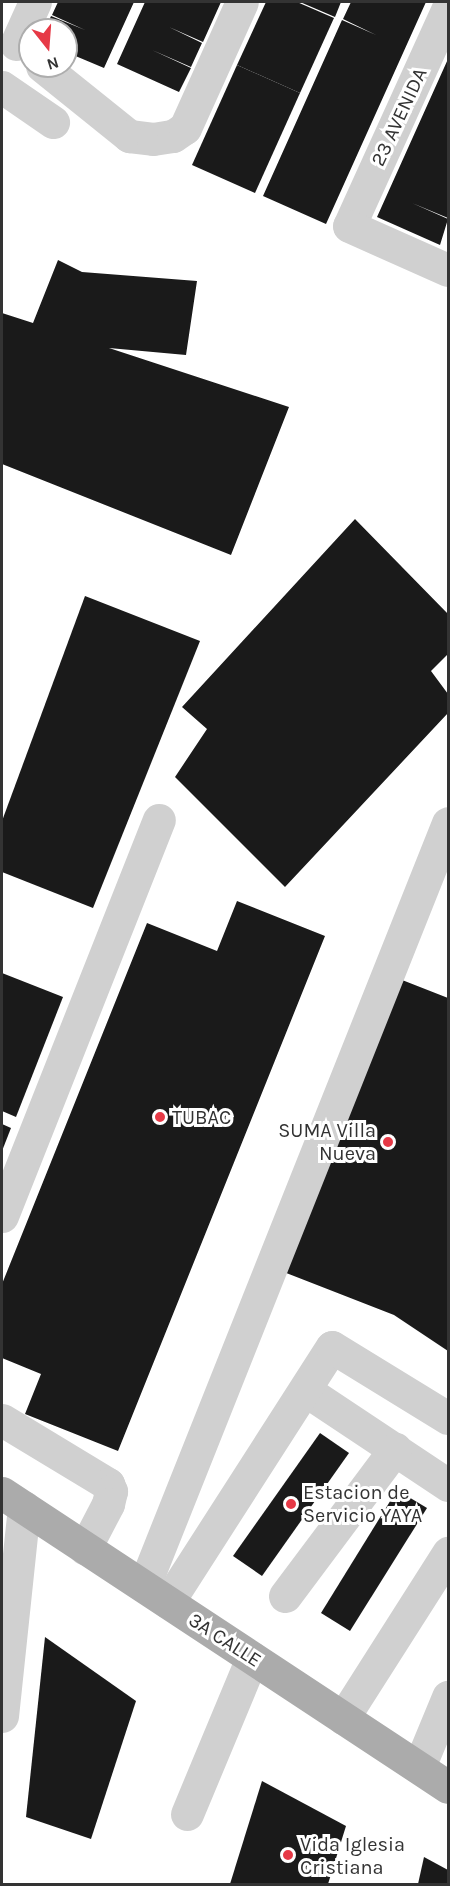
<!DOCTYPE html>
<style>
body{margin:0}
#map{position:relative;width:450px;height:1886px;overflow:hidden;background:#fff;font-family:Karla,sans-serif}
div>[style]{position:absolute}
.building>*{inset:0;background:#1a1a1a}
.minor>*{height:33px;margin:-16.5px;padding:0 16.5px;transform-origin:16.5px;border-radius:16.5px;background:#d0d0d0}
.major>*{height:33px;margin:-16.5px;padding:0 16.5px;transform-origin:16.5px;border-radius:16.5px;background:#ababab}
.dots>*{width:16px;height:16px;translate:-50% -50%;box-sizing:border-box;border:3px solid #fff;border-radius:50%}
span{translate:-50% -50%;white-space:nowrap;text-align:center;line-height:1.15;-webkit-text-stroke:6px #fff;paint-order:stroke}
.street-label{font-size:20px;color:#333}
.poi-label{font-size:20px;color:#333}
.left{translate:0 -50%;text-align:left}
.right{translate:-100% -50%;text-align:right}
.frame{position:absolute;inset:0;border:3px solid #333;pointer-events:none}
.north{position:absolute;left:18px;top:18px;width:60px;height:60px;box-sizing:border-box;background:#fff;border:2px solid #adadad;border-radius:50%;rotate:163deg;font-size:16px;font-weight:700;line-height:24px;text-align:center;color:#333}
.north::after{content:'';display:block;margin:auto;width:21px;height:27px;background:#e63946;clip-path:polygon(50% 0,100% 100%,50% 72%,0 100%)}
</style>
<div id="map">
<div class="building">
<div style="clip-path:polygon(58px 2px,134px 2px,104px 68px,66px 52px,66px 30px,45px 30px,51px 16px,85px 30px,52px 15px)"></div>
<div style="clip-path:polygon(145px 2px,221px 2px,203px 42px,169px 27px,202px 43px,191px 67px,152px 50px,191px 68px,179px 92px,117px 64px)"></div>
<div style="clip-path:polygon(266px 2px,297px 2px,334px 18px,300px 93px,237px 65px)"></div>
<div style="clip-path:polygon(300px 2px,341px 2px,335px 17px)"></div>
<div style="clip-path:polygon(351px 2px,426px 2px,326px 224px,263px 196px,342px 20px,376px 35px,343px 19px)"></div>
<div style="clip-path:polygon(448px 59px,448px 218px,412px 203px,448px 219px,440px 245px,377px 217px)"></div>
<div style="clip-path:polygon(237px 65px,300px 93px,255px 193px,192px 165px)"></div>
<div style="clip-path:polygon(58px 260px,82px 272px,197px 281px,186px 355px,109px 348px,289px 407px,231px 555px,2px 464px,2px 313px,33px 323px)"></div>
<div style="clip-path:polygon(355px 519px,448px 614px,448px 654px,431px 671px,448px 694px,448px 713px,285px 887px,175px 777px,207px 729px,182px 707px)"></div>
<div style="clip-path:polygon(85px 596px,200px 641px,93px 908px,2px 872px,2px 821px)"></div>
<div style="clip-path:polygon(237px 901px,325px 936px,118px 1451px,25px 1414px,41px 1374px,2px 1358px,2px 1284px,147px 923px,217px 951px)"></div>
<div style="clip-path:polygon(2px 973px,63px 997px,16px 1117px,2px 1111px)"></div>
<div style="clip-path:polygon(397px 978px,448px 998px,448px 1351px,394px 1315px,276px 1269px)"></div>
<div style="clip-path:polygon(2px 1124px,11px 1128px,2px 1151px)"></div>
<div style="clip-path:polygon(320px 1433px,349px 1453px,262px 1576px,233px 1556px)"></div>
<div style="clip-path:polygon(397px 1490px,427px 1508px,350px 1631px,321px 1613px)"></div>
<div style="clip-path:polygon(45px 1637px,136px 1701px,91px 1839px,26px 1817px)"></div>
<div style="clip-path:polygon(262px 1781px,346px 1826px,328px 1884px,230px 1884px)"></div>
<div style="clip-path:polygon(424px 1857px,448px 1870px,448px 1884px,418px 1884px)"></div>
</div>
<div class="minor">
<div style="left:448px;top:8px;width:239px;rotate:114.4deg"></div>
<div style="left:349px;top:226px;width:108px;rotate:24deg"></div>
<div style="left:16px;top:44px;width:46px;rotate:-65.7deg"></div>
<div style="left:42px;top:66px;width:112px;rotate:38.8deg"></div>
<div style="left:129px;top:136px;width:24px;rotate:7deg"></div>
<div style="left:153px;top:139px;width:20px;rotate:-9deg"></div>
<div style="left:173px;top:136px;width:14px;rotate:-34deg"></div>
<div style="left:185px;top:128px;width:138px;rotate:-65.7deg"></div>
<div style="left:2px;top:87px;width:62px;rotate:34.5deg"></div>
<div style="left:2px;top:1216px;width:426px;rotate:-68.4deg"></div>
<div style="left:305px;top:1390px;width:172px;rotate:33.6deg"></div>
<div style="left:2px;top:1420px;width:124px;rotate:31.1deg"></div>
<div style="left:108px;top:1484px;width:8px;rotate:67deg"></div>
<div style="left:111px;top:1491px;width:13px;rotate:103deg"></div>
<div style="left:108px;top:1504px;width:50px;rotate:117.6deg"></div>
<div style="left:144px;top:1586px;width:821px;rotate:-68.28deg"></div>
<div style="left:285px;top:1596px;width:184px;rotate:-53.2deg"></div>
<div style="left:168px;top:1602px;width:303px;rotate:-57.3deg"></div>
<div style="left:332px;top:1347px;width:136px;rotate:31.5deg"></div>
<div style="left:2px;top:1716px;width:210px;rotate:-84deg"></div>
<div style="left:343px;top:1718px;width:196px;rotate:-57.5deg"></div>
<div style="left:419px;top:1767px;width:76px;rotate:-67.5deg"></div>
<div style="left:187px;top:1814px;width:169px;rotate:-67.4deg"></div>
</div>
<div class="major">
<div style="left:2px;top:1493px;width:534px;rotate:33.39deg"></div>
</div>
<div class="dots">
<div style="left:160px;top:1117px;background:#e63946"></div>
<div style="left:388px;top:1142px;background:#e63946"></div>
<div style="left:291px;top:1504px;background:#e63946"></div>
<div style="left:288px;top:1855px;background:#e63946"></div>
</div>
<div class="street-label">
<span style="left:399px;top:117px;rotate:-65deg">23 AVENIDA</span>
<span style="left:225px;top:1640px;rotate:33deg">3A CALLE</span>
</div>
<div class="poi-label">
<span class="left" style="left:172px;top:1117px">TUBAC</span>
<span class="right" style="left:376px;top:1142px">SUMA Villa<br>Nueva</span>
<span class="left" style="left:303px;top:1504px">Estacion de<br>Servicio YAYA</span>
<span class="left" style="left:300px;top:1856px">Vida Iglesia<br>Cristiana</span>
</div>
<div class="frame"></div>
<div class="north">N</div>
</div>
